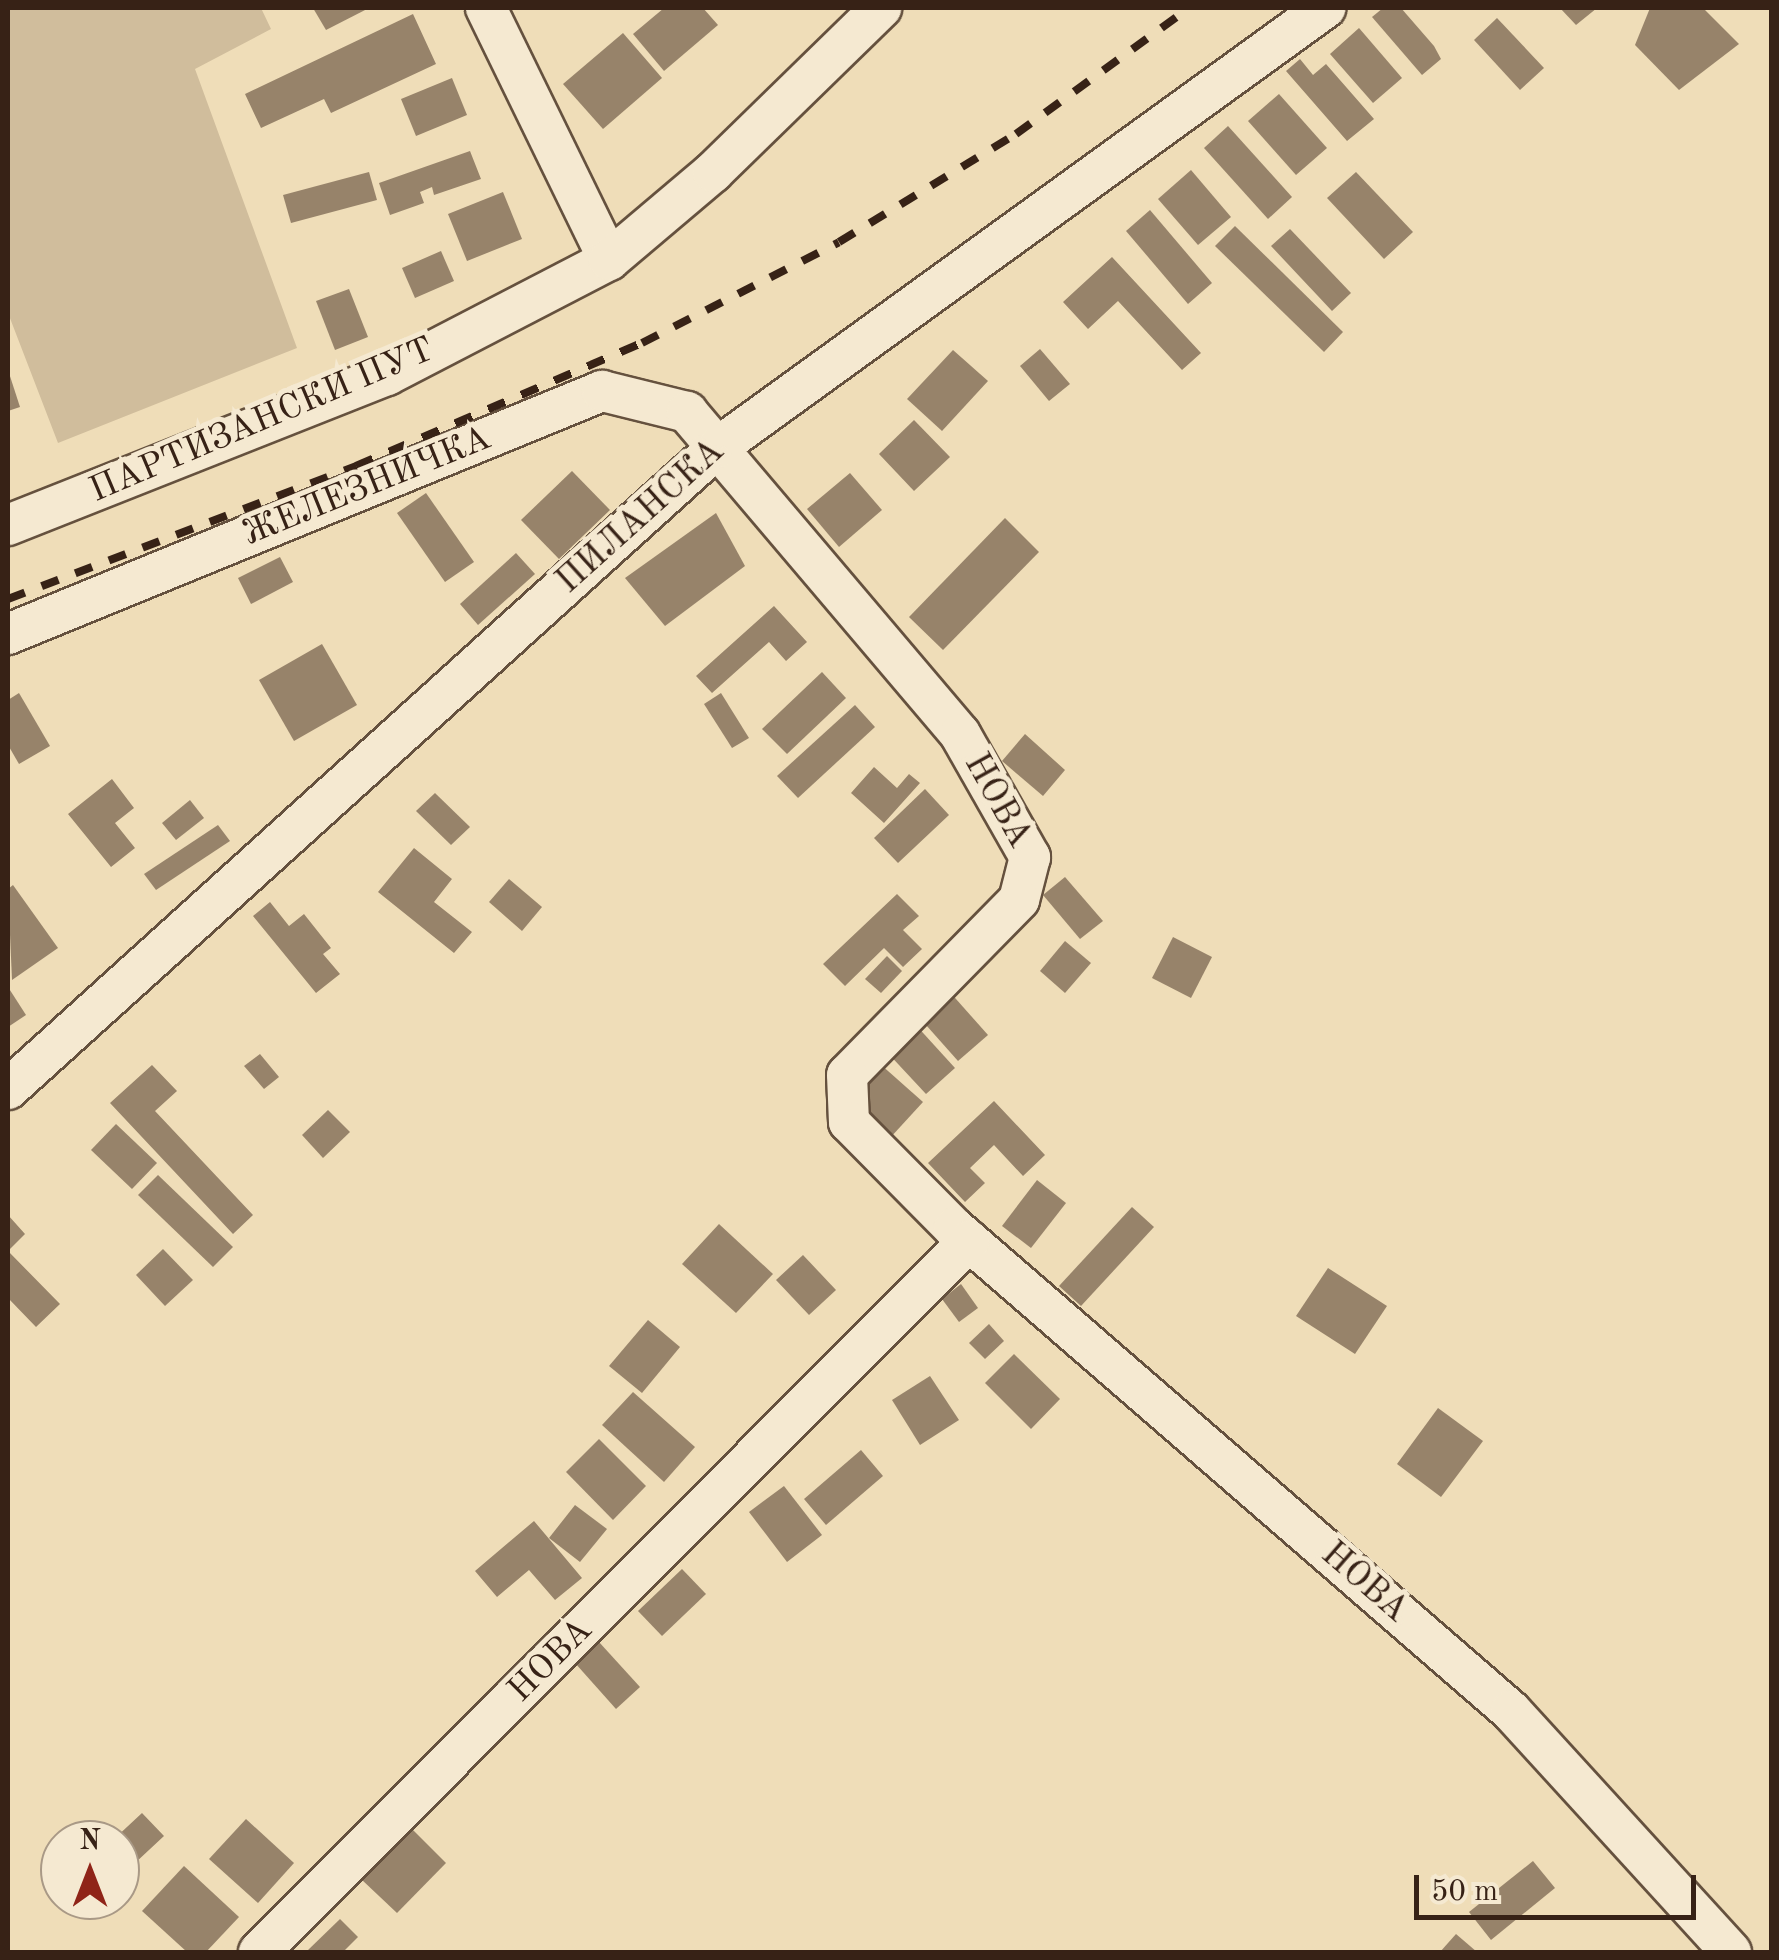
<!DOCTYPE html>
<meta charset="utf-8">
<style>
body{margin:0}
#map{position:relative;width:1779px;height:1960px;overflow:hidden;background:#efddb8;font-family:"Old Standard TT",serif}
div>[style]{position:absolute}
.green>*{inset:0;background:#d0bd9c}
.building>*{inset:0;background:#97836a}
.roads{filter:drop-shadow(2px 0 #65513e) drop-shadow(-2px 0 #65513e) drop-shadow(0 2px #65513e) drop-shadow(0 -2px #65513e)}
.minor>*{height:40px;margin:-20px;padding:0 20px;transform-origin:20px;border-radius:20px;background:#f5e9d1}
.rail>*{height:8px;margin-top:-4px;transform-origin:0;background:repeating-linear-gradient(90deg,#372216 0 18px,transparent 0 36px)}
span{translate:-50% -50%;white-space:nowrap;text-align:center;line-height:1.15;-webkit-text-stroke:10px #f5e9d1;paint-order:stroke}
.street-label{font-size:35px;color:#372216}
.frame{position:absolute;inset:0;border:10px solid #372216;pointer-events:none}
.north{position:absolute;left:40px;top:1820px;width:100px;height:100px;box-sizing:border-box;background:#f5e9d1;border:2px solid #a99986;border-radius:50%;rotate:0deg;font-size:28px;font-weight:700;line-height:40px;text-align:center;color:#372216}
.north::after{content:'';display:block;margin:auto;width:35px;height:45px;background:#8f2418;clip-path:polygon(50% 0,100% 100%,50% 72%,0 100%)}
.scale{position:absolute;left:1414px;top:1875px;width:282px;height:45px;box-sizing:border-box;border:5px solid #372216;border-top:0;padding-left:12px;font-size:30px;line-height:35px;white-space:nowrap;color:#372216;-webkit-text-stroke:8px #f5e9d1;paint-order:stroke}
</style>
<div id="map">
<div class="green">
<div style="clip-path:polygon(8px 8px,261px 8px,271px 29px,195px 69px,297px 348px,58px 443px,8px 313px)"></div>
</div>
<div class="building">
<div style="clip-path:polygon(313px 8px,369px 8px,326px 30px)"></div>
<div style="clip-path:polygon(664px 8px,703px 8px,718px 25px,664px 71px,633px 34px)"></div>
<div style="clip-path:polygon(1383px 8px,1401px 8px,1434px 46px,1441px 59px,1422px 75px,1372px 17px)"></div>
<div style="clip-path:polygon(1560px 8px,1597px 8px,1576px 25px)"></div>
<div style="clip-path:polygon(1650px 8px,1703px 8px,1739px 44px,1679px 90px,1635px 45px)"></div>
<div style="clip-path:polygon(413px 14px,436px 64px,331px 113px,324px 99px,261px 128px,245px 94px)"></div>
<div style="clip-path:polygon(1497px 18px,1544px 68px,1520px 90px,1474px 40px)"></div>
<div style="clip-path:polygon(1359px 28px,1402px 78px,1373px 103px,1330px 54px)"></div>
<div style="clip-path:polygon(623px 33px,662px 78px,603px 129px,563px 84px)"></div>
<div style="clip-path:polygon(1300px 59px,1313px 75px,1326px 64px,1374px 119px,1347px 141px,1286px 71px)"></div>
<div style="clip-path:polygon(452px 78px,467px 115px,416px 136px,401px 99px)"></div>
<div style="clip-path:polygon(1279px 94px,1327px 148px,1296px 175px,1248px 121px)"></div>
<div style="clip-path:polygon(1228px 126px,1292px 197px,1268px 219px,1204px 148px)"></div>
<div style="clip-path:polygon(470px 151px,481px 179px,434px 195px,432px 187px,420px 192px,424px 203px,390px 215px,379px 183px)"></div>
<div style="clip-path:polygon(1191px 170px,1231px 217px,1198px 245px,1158px 199px)"></div>
<div style="clip-path:polygon(369px 172px,377px 200px,291px 223px,283px 195px)"></div>
<div style="clip-path:polygon(1356px 172px,1413px 232px,1384px 259px,1327px 198px)"></div>
<div style="clip-path:polygon(503px 192px,522px 239px,467px 261px,448px 214px)"></div>
<div style="clip-path:polygon(1150px 210px,1212px 283px,1188px 304px,1126px 231px)"></div>
<div style="clip-path:polygon(1235px 226px,1343px 332px,1324px 352px,1215px 246px)"></div>
<div style="clip-path:polygon(1290px 229px,1351px 293px,1332px 311px,1271px 246px)"></div>
<div style="clip-path:polygon(441px 251px,454px 281px,415px 298px,402px 268px)"></div>
<div style="clip-path:polygon(1112px 257px,1201px 353px,1182px 370px,1118px 301px,1088px 329px,1063px 302px)"></div>
<div style="clip-path:polygon(349px 289px,368px 337px,335px 350px,316px 301px)"></div>
<div style="clip-path:polygon(1040px 349px,1070px 384px,1049px 401px,1020px 366px)"></div>
<div style="clip-path:polygon(953px 350px,988px 381px,942px 431px,907px 399px)"></div>
<div style="clip-path:polygon(8px 370px,20px 407px,8px 411px)"></div>
<div style="clip-path:polygon(914px 420px,950px 457px,914px 491px,879px 454px)"></div>
<div style="clip-path:polygon(572px 471px,610px 510px,559px 559px,521px 520px)"></div>
<div style="clip-path:polygon(850px 473px,882px 510px,839px 547px,807px 509px)"></div>
<div style="clip-path:polygon(426px 493px,474px 562px,445px 582px,397px 513px)"></div>
<div style="clip-path:polygon(716px 513px,745px 566px,665px 626px,625px 578px)"></div>
<div style="clip-path:polygon(1005px 518px,1039px 552px,943px 650px,909px 617px)"></div>
<div style="clip-path:polygon(516px 553px,535px 574px,478px 625px,460px 604px)"></div>
<div style="clip-path:polygon(280px 557px,293px 582px,251px 604px,238px 578px)"></div>
<div style="clip-path:polygon(774px 606px,807px 642px,786px 661px,769px 642px,712px 693px,696px 676px)"></div>
<div style="clip-path:polygon(322px 644px,357px 705px,294px 741px,259px 680px)"></div>
<div style="clip-path:polygon(822px 672px,846px 698px,787px 754px,762px 729px)"></div>
<div style="clip-path:polygon(19px 693px,50px 746px,19px 764px,8px 745px,8px 700px)"></div>
<div style="clip-path:polygon(721px 693px,749px 738px,732px 748px,704px 704px)"></div>
<div style="clip-path:polygon(855px 705px,875px 727px,798px 798px,777px 776px)"></div>
<div style="clip-path:polygon(1025px 734px,1065px 770px,1043px 796px,1002px 761px)"></div>
<div style="clip-path:polygon(874px 767px,897px 788px,909px 774px,920px 783px,884px 823px,851px 793px)"></div>
<div style="clip-path:polygon(112px 779px,134px 808px,115px 823px,135px 848px,111px 867px,68px 814px)"></div>
<div style="clip-path:polygon(925px 789px,949px 815px,898px 863px,874px 838px)"></div>
<div style="clip-path:polygon(435px 793px,470px 827px,451px 845px,416px 811px)"></div>
<div style="clip-path:polygon(190px 800px,204px 818px,176px 840px,162px 823px)"></div>
<div style="clip-path:polygon(218px 825px,230px 841px,156px 890px,144px 874px)"></div>
<div style="clip-path:polygon(414px 848px,452px 879px,434px 902px,472px 932px,454px 953px,378px 892px)"></div>
<div style="clip-path:polygon(1065px 877px,1103px 921px,1080px 939px,1043px 895px)"></div>
<div style="clip-path:polygon(509px 879px,542px 907px,522px 931px,489px 902px)"></div>
<div style="clip-path:polygon(13px 885px,58px 948px,12px 980px,8px 889px)"></div>
<div style="clip-path:polygon(897px 894px,919px 916px,903px 930px,922px 949px,903px 967px,884px 948px,845px 986px,823px 964px)"></div>
<div style="clip-path:polygon(270px 902px,289px 926px,304px 914px,331px 948px,323px 954px,340px 974px,316px 993px,253px 916px)"></div>
<div style="clip-path:polygon(1173px 937px,1212px 957px,1191px 998px,1152px 978px)"></div>
<div style="clip-path:polygon(1065px 941px,1091px 963px,1065px 993px,1040px 971px)"></div>
<div style="clip-path:polygon(887px 956px,902px 971px,881px 993px,865px 979px)"></div>
<div style="clip-path:polygon(8px 987px,26px 1015px,8px 1027px)"></div>
<div style="clip-path:polygon(948px 990px,988px 1035px,958px 1061px,918px 1016px)"></div>
<div style="clip-path:polygon(914px 1023px,955px 1068px,926px 1094px,885px 1050px)"></div>
<div style="clip-path:polygon(260px 1054px,279px 1077px,264px 1089px,244px 1066px)"></div>
<div style="clip-path:polygon(879px 1063px,923px 1102px,890px 1138px,847px 1098px)"></div>
<div style="clip-path:polygon(152px 1065px,177px 1091px,155px 1111px,253px 1215px,233px 1234px,110px 1103px)"></div>
<div style="clip-path:polygon(994px 1101px,1045px 1155px,1023px 1176px,994px 1145px,970px 1168px,985px 1183px,965px 1202px,928px 1163px)"></div>
<div style="clip-path:polygon(328px 1110px,350px 1132px,323px 1158px,302px 1135px)"></div>
<div style="clip-path:polygon(116px 1124px,157px 1163px,132px 1189px,91px 1150px)"></div>
<div style="clip-path:polygon(158px 1175px,233px 1247px,213px 1267px,138px 1195px)"></div>
<div style="clip-path:polygon(1037px 1180px,1066px 1203px,1031px 1248px,1002px 1226px)"></div>
<div style="clip-path:polygon(1132px 1207px,1154px 1227px,1081px 1306px,1059px 1286px)"></div>
<div style="clip-path:polygon(8px 1215px,25px 1234px,8px 1251px,60px 1304px,36px 1327px,8px 1298px)"></div>
<div style="clip-path:polygon(719px 1224px,773px 1274px,736px 1313px,682px 1264px)"></div>
<div style="clip-path:polygon(163px 1249px,193px 1280px,165px 1306px,136px 1275px)"></div>
<div style="clip-path:polygon(803px 1255px,836px 1290px,809px 1315px,776px 1280px)"></div>
<div style="clip-path:polygon(1328px 1268px,1387px 1306px,1355px 1354px,1296px 1316px)"></div>
<div style="clip-path:polygon(961px 1284px,978px 1308px,959px 1322px,942px 1299px)"></div>
<div style="clip-path:polygon(648px 1320px,680px 1347px,642px 1393px,609px 1366px)"></div>
<div style="clip-path:polygon(989px 1324px,1004px 1341px,985px 1359px,969px 1343px)"></div>
<div style="clip-path:polygon(1014px 1354px,1060px 1399px,1031px 1429px,985px 1383px)"></div>
<div style="clip-path:polygon(930px 1376px,959px 1420px,920px 1445px,892px 1400px)"></div>
<div style="clip-path:polygon(633px 1392px,695px 1447px,664px 1482px,602px 1425px)"></div>
<div style="clip-path:polygon(1438px 1408px,1483px 1441px,1441px 1497px,1397px 1464px)"></div>
<div style="clip-path:polygon(599px 1439px,646px 1486px,613px 1520px,566px 1472px)"></div>
<div style="clip-path:polygon(861px 1450px,883px 1476px,826px 1525px,804px 1499px)"></div>
<div style="clip-path:polygon(784px 1486px,822px 1535px,787px 1562px,749px 1512px)"></div>
<div style="clip-path:polygon(575px 1505px,607px 1529px,580px 1562px,549px 1538px)"></div>
<div style="clip-path:polygon(534px 1521px,582px 1578px,555px 1600px,529px 1570px,497px 1597px,475px 1571px)"></div>
<div style="clip-path:polygon(682px 1569px,706px 1594px,662px 1636px,638px 1611px)"></div>
<div style="clip-path:polygon(599px 1642px,640px 1687px,616px 1709px,575px 1663px)"></div>
<div style="clip-path:polygon(142px 1813px,164px 1836px,120px 1877px,120px 1840px,113px 1840px)"></div>
<div style="clip-path:polygon(246px 1819px,294px 1863px,258px 1903px,209px 1859px)"></div>
<div style="clip-path:polygon(411px 1828px,446px 1863px,397px 1913px,361px 1879px)"></div>
<div style="clip-path:polygon(1533px 1861px,1555px 1888px,1491px 1940px,1469px 1912px)"></div>
<div style="clip-path:polygon(184px 1866px,239px 1917px,206px 1952px,187px 1952px,142px 1911px)"></div>
<div style="clip-path:polygon(340px 1919px,358px 1937px,343px 1952px,306px 1952px)"></div>
<div style="clip-path:polygon(1456px 1934px,1477px 1952px,1440px 1952px)"></div>
</div>
<div class="roads">
<div class="minor">
<div style="left:486px;top:8px;width:280px;rotate:64deg"></div>
<div style="left:8px;top:525px;width:408px;rotate:-21.6deg"></div>
<div style="left:387px;top:375px;width:250px;rotate:-27.4deg"></div>
<div style="left:609px;top:260px;width:136px;rotate:-40.2deg"></div>
<div style="left:713px;top:172px;width:235px;rotate:-44.3deg"></div>
<div style="left:8px;top:634px;width:642px;rotate:-22.25deg"></div>
<div style="left:602px;top:391px;width:88px;rotate:13.9deg"></div>
<div style="left:687px;top:412px;width:422px;rotate:49.7deg"></div>
<div style="left:960px;top:734px;width:142px;rotate:60.4deg"></div>
<div style="left:1030px;top:857px;width:44px;rotate:104.3deg"></div>
<div style="left:1019px;top:900px;width:245px;rotate:134.5deg"></div>
<div style="left:847px;top:1075px;width:47px;rotate:87.6deg"></div>
<div style="left:849px;top:1122px;width:149px;rotate:45.3deg"></div>
<div style="left:954px;top:1228px;width:737px;rotate:40.93deg"></div>
<div style="left:1511px;top:1711px;width:326px;rotate:47.6deg"></div>
<div style="left:8px;top:1089px;width:956px;rotate:-42.12deg"></div>
<div style="left:717px;top:448px;width:751px;rotate:-35.89deg"></div>
<div style="left:259px;top:1952px;width:1005px;rotate:-45.04deg"></div>
</div>
</div>
<div class="rail">
<div style="left:8px;top:599px;width:373px;rotate:-20.9deg"></div>
<div style="left:356px;top:466px;width:311px;rotate:-23.3deg"></div>
<div style="left:642px;top:343px;width:221px;rotate:-27.1deg"></div>
<div style="left:839px;top:242px;width:207px;rotate:-31.4deg"></div>
<div style="left:1016px;top:134px;width:214px;rotate:-36.1deg"></div>
</div>
<div class="street-label">
<span style="left:262px;top:421px;rotate:-23deg">ПАРТИЗАНСКИ ПУТ</span>
<span style="left:367px;top:487px;rotate:-22deg">ЖЕЛЕЗНИЧКА</span>
<span style="left:641px;top:517px;rotate:-42deg">ПИЛАНСКА</span>
<span style="left:997px;top:801px;rotate:61deg">НОВА</span>
<span style="left:1364px;top:1583px;rotate:41deg">НОВА</span>
<span style="left:551px;top:1661px;rotate:-45deg">НОВА</span>
</div>
<div class="frame"></div>
<div class="north">N</div>
<div class="scale">50 m</div>
</div>
